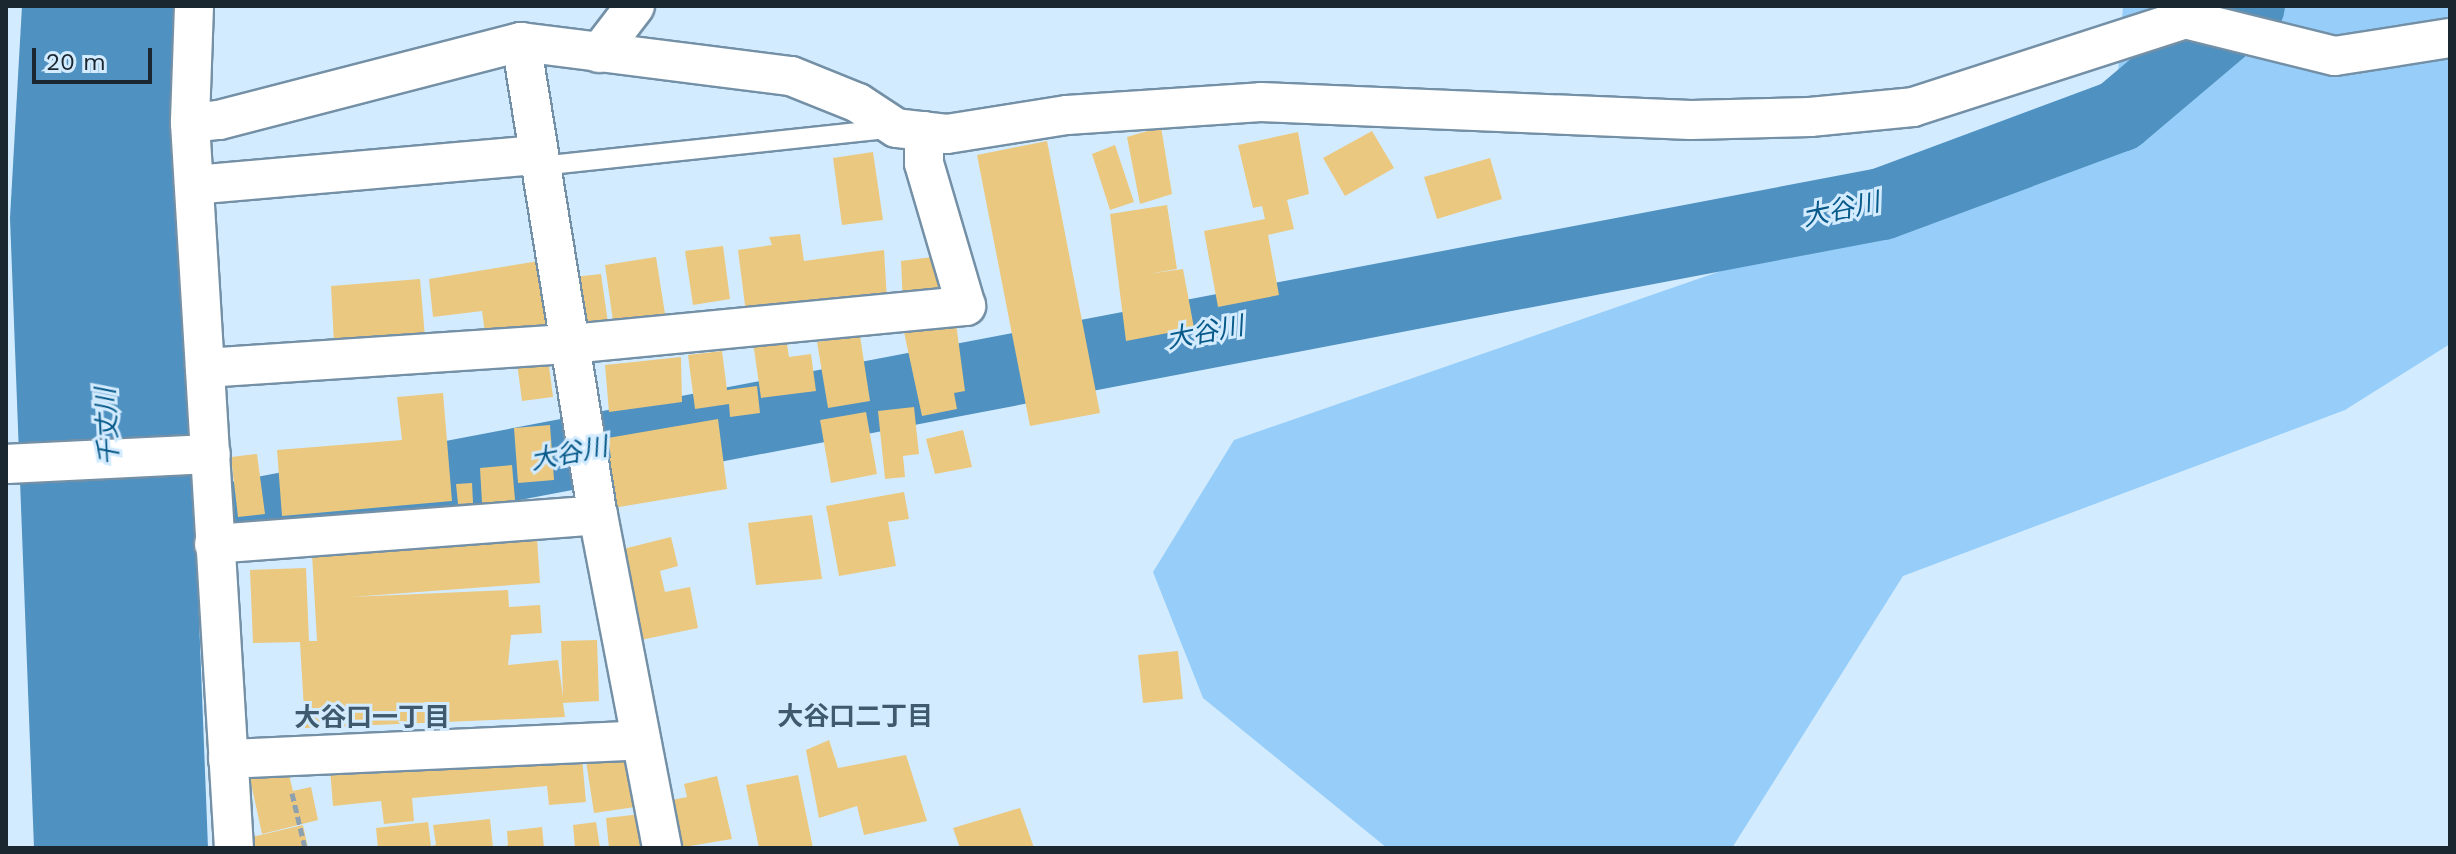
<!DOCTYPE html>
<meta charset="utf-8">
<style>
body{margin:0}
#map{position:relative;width:2456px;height:854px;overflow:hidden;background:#d3ebff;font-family:"Work Sans","Noto Sans JP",sans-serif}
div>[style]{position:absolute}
.green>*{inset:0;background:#97cef9}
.water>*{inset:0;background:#4f91c1}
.river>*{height:72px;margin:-36px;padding:0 36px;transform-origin:36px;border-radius:36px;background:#4f91c1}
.building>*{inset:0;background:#ebc87f}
.path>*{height:5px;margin-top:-2.5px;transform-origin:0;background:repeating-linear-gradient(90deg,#8da0b0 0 8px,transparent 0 12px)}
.roads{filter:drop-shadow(2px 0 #7490a6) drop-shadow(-2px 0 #7490a6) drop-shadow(0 2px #7490a6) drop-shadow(0 -2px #7490a6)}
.lane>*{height:18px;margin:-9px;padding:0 9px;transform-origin:9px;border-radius:9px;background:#fff}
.street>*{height:38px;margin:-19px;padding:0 19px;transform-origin:19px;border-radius:19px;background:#fff}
span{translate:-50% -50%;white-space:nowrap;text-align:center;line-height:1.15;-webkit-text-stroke:6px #d3ebff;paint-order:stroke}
.water-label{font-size:26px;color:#065988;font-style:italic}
.neighbourhood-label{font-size:26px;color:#3f5a6e;font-weight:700}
.frame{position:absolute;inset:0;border:8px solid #1b2730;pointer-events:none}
.scale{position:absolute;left:32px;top:48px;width:120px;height:36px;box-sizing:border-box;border:4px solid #1b2730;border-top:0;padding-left:10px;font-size:24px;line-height:28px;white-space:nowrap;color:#1b2730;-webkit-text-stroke:6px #d3ebff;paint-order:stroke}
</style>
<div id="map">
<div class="green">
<div style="clip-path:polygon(2123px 6px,2450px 6px,2450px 344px,2345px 410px,1903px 576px,1732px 848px,1387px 848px,1203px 698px,1153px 572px,1234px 440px,1741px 264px,2117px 87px)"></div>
</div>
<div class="water">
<div style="clip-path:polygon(22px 6px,175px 6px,208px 848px,34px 848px,10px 218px)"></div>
</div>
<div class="river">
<div style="left:113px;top:541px;width:1801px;rotate:-10.79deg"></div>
<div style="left:1882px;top:204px;width:253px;rotate:-20.4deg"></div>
<div style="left:2119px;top:116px;width:170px;rotate:-40.2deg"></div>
</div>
<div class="building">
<div style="clip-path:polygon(1161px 127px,1172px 194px,1140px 204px,1127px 137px)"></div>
<div style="clip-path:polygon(1372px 131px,1394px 168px,1345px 196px,1323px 158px)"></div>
<div style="clip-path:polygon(1298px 132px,1309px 194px,1287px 200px,1294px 229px,1268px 235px,1279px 295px,1218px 307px,1204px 231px,1265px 219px,1262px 206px,1253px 208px,1238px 145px)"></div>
<div style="clip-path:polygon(1047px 141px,1100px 413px,1030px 426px,977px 155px)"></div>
<div style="clip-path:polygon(1115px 145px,1134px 202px,1110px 210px,1092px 154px)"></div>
<div style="clip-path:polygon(873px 152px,883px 220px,842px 225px,833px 158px)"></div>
<div style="clip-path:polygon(1490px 158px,1502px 199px,1437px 219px,1424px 177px)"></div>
<div style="clip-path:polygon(1167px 205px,1177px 269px,1148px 274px,1183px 269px,1194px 328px,1126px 341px,1110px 214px)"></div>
<div style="clip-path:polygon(800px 234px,804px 261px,884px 250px,887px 300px,746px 313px,738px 250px,772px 245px,769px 237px)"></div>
<div style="clip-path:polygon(723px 246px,730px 299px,693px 305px,685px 251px)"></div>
<div style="clip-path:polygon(940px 256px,942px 301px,903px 305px,901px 261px)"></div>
<div style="clip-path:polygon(656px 257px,665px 314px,613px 321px,605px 265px)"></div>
<div style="clip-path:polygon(545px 260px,550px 324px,485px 333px,482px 311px,433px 317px,429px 279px)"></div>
<div style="clip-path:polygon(601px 274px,609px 330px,573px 338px,564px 278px)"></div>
<div style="clip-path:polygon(420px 279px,425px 337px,334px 344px,331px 286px)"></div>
<div style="clip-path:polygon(956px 323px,965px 391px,954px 393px,957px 409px,922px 416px,904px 332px)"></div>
<div style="clip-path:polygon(860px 336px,870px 401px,828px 408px,817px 342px)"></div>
<div style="clip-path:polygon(786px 338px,789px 357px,811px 354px,816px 391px,761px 398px,753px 342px)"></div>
<div style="clip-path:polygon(722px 351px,727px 390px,757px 386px,760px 413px,730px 417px,729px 404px,695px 409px,688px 355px)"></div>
<div style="clip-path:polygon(681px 357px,682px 402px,609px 412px,605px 365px)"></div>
<div style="clip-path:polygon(548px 359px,553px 397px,522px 401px,517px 363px)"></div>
<div style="clip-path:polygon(443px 393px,452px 501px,282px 516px,277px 450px,402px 440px,397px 397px)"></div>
<div style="clip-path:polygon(914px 407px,919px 454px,903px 456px,905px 477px,885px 479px,878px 411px)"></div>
<div style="clip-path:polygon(866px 412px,877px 474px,831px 483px,820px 420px)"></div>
<div style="clip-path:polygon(718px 419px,727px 489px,613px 508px,602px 460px,611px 458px,608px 438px)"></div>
<div style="clip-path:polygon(550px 425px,554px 480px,518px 483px,514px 428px)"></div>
<div style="clip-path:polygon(963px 430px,972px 467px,935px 474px,926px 439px)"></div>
<div style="clip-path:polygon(257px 454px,265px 514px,238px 517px,231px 457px)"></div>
<div style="clip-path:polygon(512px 465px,515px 500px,482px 503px,480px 468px)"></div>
<div style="clip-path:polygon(472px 483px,473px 503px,458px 504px,456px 484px)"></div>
<div style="clip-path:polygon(904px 492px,909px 519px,888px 522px,896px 566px,839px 576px,826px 506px)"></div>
<div style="clip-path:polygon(812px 515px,822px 579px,756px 585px,748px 523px)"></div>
<div style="clip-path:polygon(671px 537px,678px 566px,660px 571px,665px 592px,690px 587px,698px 628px,631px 642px,611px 552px)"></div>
<div style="clip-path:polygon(537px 538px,540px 583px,351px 597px,508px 590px,509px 607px,540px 605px,542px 633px,511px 635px,508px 665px,558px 660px,563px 697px,561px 641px,597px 640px,599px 701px,563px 703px,565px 717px,305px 728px,300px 642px,253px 643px,250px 570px,306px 568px,309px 641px,317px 641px,312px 554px)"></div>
<div style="clip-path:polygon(1178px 651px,1183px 699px,1143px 703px,1138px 655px)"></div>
<div style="clip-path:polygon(622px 728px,635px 807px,594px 813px,582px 735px)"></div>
<div style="clip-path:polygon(829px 740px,838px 768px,906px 755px,927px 821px,864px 835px,857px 806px,819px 818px,806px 750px)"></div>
<div style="clip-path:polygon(581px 746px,586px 802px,549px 805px,547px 786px,412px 798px,414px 821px,384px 824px,381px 801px,333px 806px,330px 769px)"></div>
<div style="clip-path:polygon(283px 751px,293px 791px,311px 787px,318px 820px,262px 834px,246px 760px)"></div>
<div style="clip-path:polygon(798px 775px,813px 848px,759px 848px,746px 785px)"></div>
<div style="clip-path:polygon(717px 776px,732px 839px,678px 848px,667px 801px,687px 797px,684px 784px)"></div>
<div style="clip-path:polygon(1020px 808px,1034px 848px,960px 848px,953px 828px)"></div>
<div style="clip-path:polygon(641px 814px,645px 848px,609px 848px,606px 818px)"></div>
<div style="clip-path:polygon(490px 819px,493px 848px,378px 848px,376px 828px,428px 822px,431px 846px,436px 845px,433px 825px)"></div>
<div style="clip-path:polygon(596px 822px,600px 848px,575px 848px,573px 825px)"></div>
<div style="clip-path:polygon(303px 825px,308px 848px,254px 848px,252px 837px)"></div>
<div style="clip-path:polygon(542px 827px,544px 848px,502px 848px,508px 845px,507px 831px)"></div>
</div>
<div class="path">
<div style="left:292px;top:793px;width:57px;rotate:76.7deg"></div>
</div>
<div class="roads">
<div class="lane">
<div style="left:540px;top:166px;width:351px;rotate:-6.1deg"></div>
</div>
<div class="street">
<div style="left:194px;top:6px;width:117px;rotate:92deg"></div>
<div style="left:190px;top:123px;width:726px;rotate:86.53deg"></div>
<div style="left:521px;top:42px;width:479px;rotate:80.8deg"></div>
<div style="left:598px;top:515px;width:339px;rotate:79.1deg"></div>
<div style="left:599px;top:53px;width:59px;rotate:-52.5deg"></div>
<div style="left:190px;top:123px;width:29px;rotate:-6deg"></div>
<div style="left:219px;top:120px;width:312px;rotate:-14.5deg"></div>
<div style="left:521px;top:42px;width:272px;rotate:7.2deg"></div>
<div style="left:791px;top:76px;width:72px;rotate:21.9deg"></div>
<div style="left:858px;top:103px;width:45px;rotate:33.3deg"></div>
<div style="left:896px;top:128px;width:51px;rotate:6.7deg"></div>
<div style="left:947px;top:134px;width:121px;rotate:-9deg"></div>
<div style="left:1067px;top:115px;width:194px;rotate:-3.8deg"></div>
<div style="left:1261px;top:102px;width:430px;rotate:2.4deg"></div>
<div style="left:1691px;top:120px;width:119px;rotate:-1.4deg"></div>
<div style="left:1810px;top:117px;width:103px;rotate:-5.5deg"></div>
<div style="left:1913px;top:107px;width:286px;rotate:-17.9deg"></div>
<div style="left:2185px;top:19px;width:154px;rotate:13.9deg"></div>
<div style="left:2335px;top:56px;width:116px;rotate:-8.9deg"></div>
<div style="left:194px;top:185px;width:346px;rotate:-5deg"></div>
<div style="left:205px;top:368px;width:366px;rotate:-3.8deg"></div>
<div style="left:570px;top:344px;width:398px;rotate:-5.5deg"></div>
<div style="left:966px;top:306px;width:149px;rotate:-106.4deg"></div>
<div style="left:924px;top:163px;width:32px;rotate:-90deg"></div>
<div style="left:6px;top:464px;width:205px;rotate:-2.8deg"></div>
<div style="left:214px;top:544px;width:385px;rotate:-4.3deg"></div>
<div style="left:228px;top:759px;width:413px;rotate:-2.6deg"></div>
</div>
</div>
<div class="water-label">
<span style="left:1841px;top:210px;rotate:-12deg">大谷川</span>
<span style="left:1205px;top:333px;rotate:-11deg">大谷川</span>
<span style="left:108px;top:427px;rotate:-93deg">千丈川</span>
<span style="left:569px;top:454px;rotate:-11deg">大谷川</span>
</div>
<div class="neighbourhood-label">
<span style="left:855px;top:717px">大谷口二丁目</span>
<span style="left:372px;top:718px">大谷口一丁目</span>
</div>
<div class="frame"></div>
<div class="scale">20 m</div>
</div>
